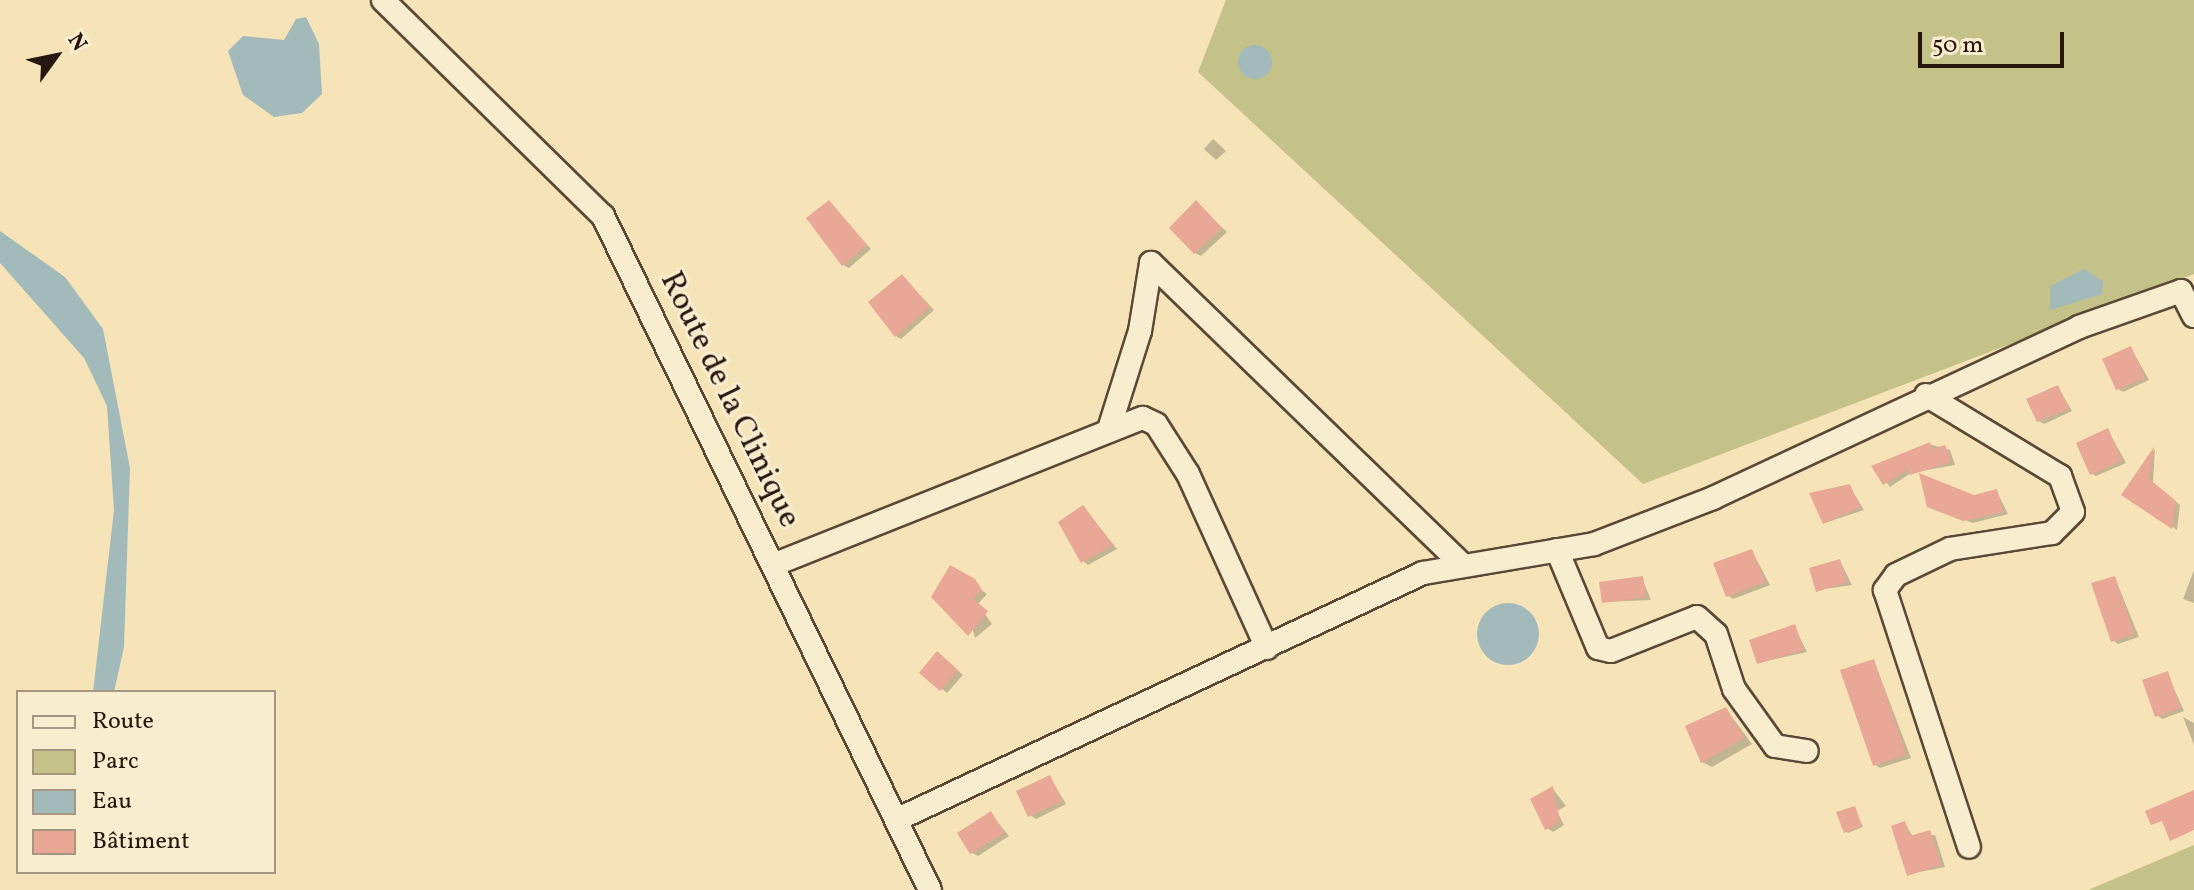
<!DOCTYPE html>
<meta charset="utf-8">
<style>
body{margin:0}
#map{position:relative;width:2194px;height:890px;overflow:hidden;background:#f6e3b7;font-family:Vollkorn,serif}
div>[style]{position:absolute}
.green>*{inset:0;background:#c4c189}
.water>*{inset:0;background:#a2bbba}
.round{border-radius:50%}
.shadow>*{inset:0;background:#0003}
.building>*{inset:0;background:#e8a895}
.roads{filter:drop-shadow(2px 0 #5b4938) drop-shadow(-2px 0 #5b4938) drop-shadow(0 2px #5b4938) drop-shadow(0 -2px #5b4938)}
.minor>*{height:22px;margin:-11px;padding:0 11px;transform-origin:11px;border-radius:11px;background:#f9edd0}
span{translate:-50% -50%;white-space:nowrap;text-align:center;line-height:1.15;-webkit-text-stroke:6px #f9edd0;paint-order:stroke}
.street-label{font-size:32px;color:#27160e}
.legend{position:absolute;left:16px;top:690px;width:260px;height:184px;box-sizing:border-box;background:#f9edd0;border:2px solid #a59782;margin:0;padding:10px 14px;list-style:none;font-size:24px;color:#27160e}
.legend li{display:flex;align-items:center;gap:16px;height:40px}
.legend b{width:40px;border:2px solid #a59782}
.north{position:absolute;left:16px;top:16px;width:80px;height:80px;-webkit-text-stroke:6px #f9edd0;paint-order:stroke;rotate:57deg;font-size:22px;font-weight:700;line-height:32px;text-align:center;color:#27160e}
.north::after{content:'';display:block;margin:auto;width:28px;height:36px;background:#27160e;clip-path:polygon(50% 0,100% 100%,50% 72%,0 100%)}
.scale{position:absolute;left:1918px;top:32px;width:146px;height:36px;box-sizing:border-box;border:4px solid #27160e;border-top:0;padding-left:10px;font-size:24px;line-height:28px;white-space:nowrap;color:#27160e;-webkit-text-stroke:6px #f9edd0;paint-order:stroke}
</style>
<div id="map">
<div class="green">
<div style="clip-path:polygon(1226px 0,2194px 0,2194px 274px,1643px 484px,1198px 72px)"></div>
<div style="clip-path:polygon(2194px 845px,2194px 890px,2088px 890px)"></div>
</div>
<div class="water">
<div style="clip-path:polygon(306px 17px,319px 44px,322px 94px,302px 113px,274px 117px,243px 95px,228px 51px,243px 36px,284px 40px,296px 19px)"></div>
<div class="round" style="left:1238px;top:45px;width:34px;height:34px"></div>
<div style="clip-path:polygon(0 231px,65px 277px,103px 329px,130px 468px,124px 647px,114px 692px,93px 692px,114px 510px,107px 406px,84px 358px,0 263px)"></div>
<div style="clip-path:polygon(2084px 269px,2103px 281px,2102px 294px,2050px 310px,2050px 286px)"></div>
<div class="round" style="left:1477px;top:603px;width:62px;height:62px"></div>
</div>
<div class="shadow">
<div style="clip-path:polygon(1213px 139px,1226px 151px,1216px 160px,1204px 149px)"></div>
<div style="clip-path:polygon(829px 202px,871px 249px,849px 268px,843px 265px)"></div>
<div style="clip-path:polygon(1196px 203px,1227px 232px,1201px 256px,1195px 253px)"></div>
<div style="clip-path:polygon(902px 276px,934px 310px,901px 339px,896px 336px)"></div>
<div style="clip-path:polygon(2131px 348px,2149px 380px,2123px 392px,2118px 389px)"></div>
<div style="clip-path:polygon(2058px 387px,2072px 411px,2044px 424px,2039px 421px)"></div>
<div style="clip-path:polygon(2108px 430px,2126px 463px,2096px 476px,2091px 473px)"></div>
<div style="clip-path:polygon(1929px 444px,1950px 450px,1955px 465px,1911px 473px,1890px 487px,1874px 466px)"></div>
<div style="clip-path:polygon(2155px 449px,2153px 483px,2180px 505px,2177px 530px,2124px 495px)"></div>
<div style="clip-path:polygon(1850px 487px,1864px 510px,1825px 523px,1812px 494px)"></div>
<div style="clip-path:polygon(1997px 492px,2008px 514px,1973px 523px,1932px 507px)"></div>
<div style="clip-path:polygon(1083px 507px,1117px 549px,1088px 565px,1083px 561px)"></div>
<div style="clip-path:polygon(1752px 551px,1770px 585px,1733px 599px,1727px 595px)"></div>
<div style="clip-path:polygon(1840px 561px,1852px 585px,1818px 590px)"></div>
<div style="clip-path:polygon(2194px 570px,2194px 603px,2183px 599px)"></div>
<div style="clip-path:polygon(956px 571px,987px 594px,978px 604px,992px 624px,975px 638px)"></div>
<div style="clip-path:polygon(1642px 578px,1651px 600px,1604px 602px)"></div>
<div style="clip-path:polygon(2115px 578px,2139px 637px,2118px 644px,2112px 640px)"></div>
<div style="clip-path:polygon(1794px 626px,1807px 652px,1758px 663px)"></div>
<div style="clip-path:polygon(943px 657px,963px 675px,947px 693px,922px 673px)"></div>
<div style="clip-path:polygon(1874px 661px,1911px 758px,1880px 768px,1875px 765px)"></div>
<div style="clip-path:polygon(2167px 673px,2184px 711px,2162px 719px,2157px 715px)"></div>
<div style="clip-path:polygon(1726px 709px,1752px 744px,1712px 767px,1702px 762px)"></div>
<div style="clip-path:polygon(2183px 717px,2194px 723px,2194px 745px)"></div>
<div style="clip-path:polygon(1050px 777px,1066px 804px,1036px 819px,1030px 815px)"></div>
<div style="clip-path:polygon(1553px 789px,1566px 806px,1557px 811px,1564px 825px,1553px 832px,1547px 828px)"></div>
<div style="clip-path:polygon(1854px 808px,1863px 827px,1848px 833px,1845px 831px)"></div>
<div style="clip-path:polygon(991px 814px,1009px 836px,978px 856px,972px 853px)"></div>
<div style="clip-path:polygon(1905px 823px,1913px 837px,1935px 835px,1945px 867px,1909px 874px)"></div>
</div>
<div class="building">
<div style="clip-path:polygon(829px 200px,867px 245px,842px 266px,806px 218px)"></div>
<div style="clip-path:polygon(1196px 200px,1222px 228px,1194px 254px,1169px 228px)"></div>
<div style="clip-path:polygon(902px 274px,930px 307px,895px 337px,868px 302px)"></div>
<div style="clip-path:polygon(2131px 346px,2145px 378px,2116px 390px,2102px 359px)"></div>
<div style="clip-path:polygon(2058px 385px,2069px 409px,2037px 422px,2026px 399px)"></div>
<div style="clip-path:polygon(2108px 428px,2122px 461px,2090px 475px,2076px 443px)"></div>
<div style="clip-path:polygon(1930px 442px,1932px 449px,1945px 445px,1951px 462px,1910px 475px,1908px 469px,1883px 485px,1871px 466px)"></div>
<div style="clip-path:polygon(2154px 447px,2149px 479px,2176px 501px,2172px 529px,2121px 495px)"></div>
<div style="clip-path:polygon(1919px 473px,1974px 495px,1997px 489px,2003px 512px,1963px 521px,1927px 507px)"></div>
<div style="clip-path:polygon(1850px 484px,1860px 507px,1823px 524px,1809px 493px)"></div>
<div style="clip-path:polygon(1083px 505px,1113px 545px,1081px 563px,1058px 522px)"></div>
<div style="clip-path:polygon(1752px 549px,1765px 582px,1726px 597px,1713px 563px)"></div>
<div style="clip-path:polygon(1840px 559px,1847px 582px,1816px 592px,1809px 568px)"></div>
<div style="clip-path:polygon(950px 565px,975px 579px,982px 590px,973px 599px,988px 611px,968px 636px,931px 597px)"></div>
<div style="clip-path:polygon(1643px 576px,1646px 597px,1602px 603px,1599px 582px)"></div>
<div style="clip-path:polygon(2115px 576px,2134px 634px,2111px 642px,2091px 583px)"></div>
<div style="clip-path:polygon(1795px 624px,1804px 650px,1757px 664px,1749px 640px)"></div>
<div style="clip-path:polygon(937px 651px,958px 670px,940px 691px,919px 673px)"></div>
<div style="clip-path:polygon(1874px 659px,1906px 755px,1873px 766px,1840px 670px)"></div>
<div style="clip-path:polygon(2168px 671px,2180px 708px,2155px 717px,2142px 680px)"></div>
<div style="clip-path:polygon(1726px 707px,1744px 738px,1701px 763px,1685px 726px)"></div>
<div style="clip-path:polygon(1050px 775px,1062px 801px,1028px 817px,1016px 791px)"></div>
<div style="clip-path:polygon(1553px 786px,1560px 822px,1545px 830px,1530px 799px)"></div>
<div style="clip-path:polygon(2194px 790px,2194px 830px,2170px 841px,2162px 821px,2151px 825px,2145px 811px)"></div>
<div style="clip-path:polygon(1855px 806px,1862px 826px,1844px 833px,1836px 812px)"></div>
<div style="clip-path:polygon(991px 811px,1004px 833px,970px 854px,957px 833px)"></div>
<div style="clip-path:polygon(1905px 821px,1910px 836px,1930px 830px,1941px 865px,1907px 876px,1891px 826px)"></div>
</div>
<div class="roads">
<div class="minor">
<div style="left:383px;top:0;width:308px;rotate:44.5deg"></div>
<div style="left:603px;top:216px;width:749px;rotate:64.12deg"></div>
<div style="left:1151px;top:263px;width:430px;rotate:44.1deg"></div>
<div style="left:1926px;top:395px;width:157px;rotate:31.2deg"></div>
<div style="left:2060px;top:476px;width:38px;rotate:70deg"></div>
<div style="left:2073px;top:512px;width:30px;rotate:135deg"></div>
<div style="left:2052px;top:533px;width:103px;rotate:171.1deg"></div>
<div style="left:1950px;top:549px;width:60px;rotate:154.3deg"></div>
<div style="left:1896px;top:575px;width:19px;rotate:126deg"></div>
<div style="left:1885px;top:590px;width:270px;rotate:71.9deg"></div>
<div style="left:1110px;top:426px;width:100px;rotate:-72.5deg"></div>
<div style="left:1140px;top:331px;width:69px;rotate:-80.8deg"></div>
<div style="left:1557px;top:550px;width:106px;rotate:67.3deg"></div>
<div style="left:1598px;top:648px;width:13px;rotate:13deg"></div>
<div style="left:1611px;top:651px;width:92px;rotate:-21.6deg"></div>
<div style="left:1697px;top:617px;width:25px;rotate:42deg"></div>
<div style="left:1716px;top:634px;width:58px;rotate:71.9deg"></div>
<div style="left:1734px;top:689px;width:70px;rotate:54.3deg"></div>
<div style="left:1775px;top:746px;width:32px;rotate:9deg"></div>
<div style="left:773px;top:565px;width:398px;rotate:-21.7deg"></div>
<div style="left:1143px;top:418px;width:14px;rotate:25deg"></div>
<div style="left:1156px;top:424px;width:59px;rotate:57.4deg"></div>
<div style="left:1188px;top:474px;width:191px;rotate:65.6deg"></div>
<div style="left:896px;top:820px;width:582px;rotate:-25.11deg"></div>
<div style="left:1423px;top:573px;width:173px;rotate:-9.6deg"></div>
<div style="left:1594px;top:544px;width:128px;rotate:-21.1deg"></div>
<div style="left:1713px;top:498px;width:404px;rotate:-25deg"></div>
<div style="left:2079px;top:327px;width:108px;rotate:-19.4deg"></div>
<div style="left:2181px;top:291px;width:28px;rotate:63deg"></div>
</div>
</div>
<div class="street-label">
<span style="left:729px;top:400px;rotate:64deg">Route de la Clinique</span>
</div>
<ul class="legend">
<li><b style="height:10px;background:#f9edd0"></b>Route</li>
<li><b style="height:22px;background:#c4c189"></b>Parc</li>
<li><b style="height:22px;background:#a2bbba"></b>Eau</li>
<li><b style="height:22px;background:#e8a895"></b>Bâtiment</li>
</ul>
<div class="north">N</div>
<div class="scale">50 m</div>
</div>
